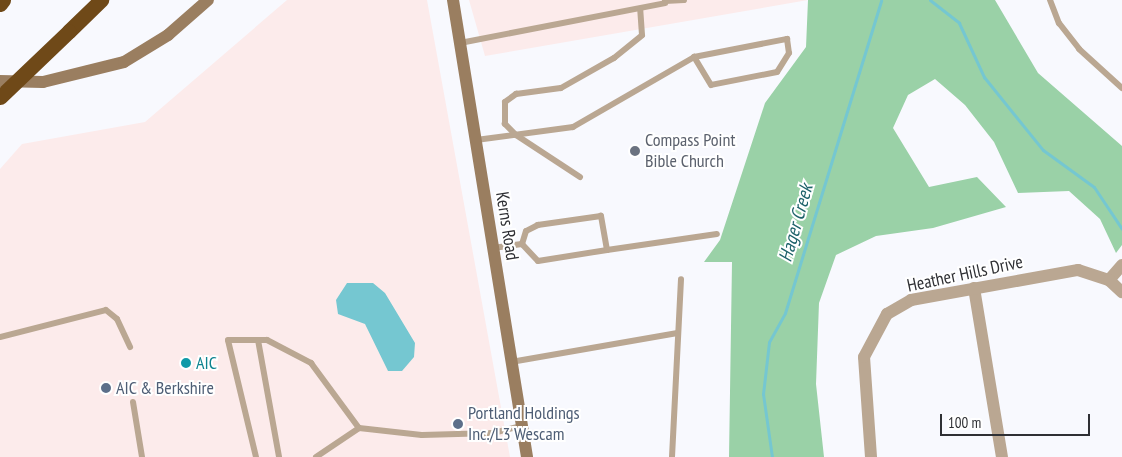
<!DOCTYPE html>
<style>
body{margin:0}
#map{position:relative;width:1122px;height:457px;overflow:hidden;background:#f8f9fe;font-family:"PT Sans Narrow",sans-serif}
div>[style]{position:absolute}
.commercial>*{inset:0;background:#fcebeb}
.forest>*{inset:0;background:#9ad1a7}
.water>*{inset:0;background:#75c7d1}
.stream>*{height:3px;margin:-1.5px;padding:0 1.5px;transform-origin:1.5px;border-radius:1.5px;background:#75c7d1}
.lane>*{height:6px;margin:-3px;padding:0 3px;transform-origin:3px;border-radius:3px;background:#baa792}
.street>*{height:12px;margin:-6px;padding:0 6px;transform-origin:6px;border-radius:6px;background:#baa792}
.secondary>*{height:12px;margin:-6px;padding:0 6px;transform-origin:6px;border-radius:6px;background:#9a7e60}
.highway>*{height:15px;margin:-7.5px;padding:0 7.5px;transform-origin:7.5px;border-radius:7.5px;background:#6f4918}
.highway-bridge>*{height:15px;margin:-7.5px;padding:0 7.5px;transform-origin:7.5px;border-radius:7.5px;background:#6f4918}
.dots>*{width:14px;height:14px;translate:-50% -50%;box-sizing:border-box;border:2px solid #fff;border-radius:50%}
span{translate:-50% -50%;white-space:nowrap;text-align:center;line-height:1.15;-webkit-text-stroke:4px #fff;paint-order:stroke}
.worship-label{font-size:18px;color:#5b616d}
.left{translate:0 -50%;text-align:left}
.street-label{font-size:18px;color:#2f3034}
.culture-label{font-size:18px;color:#0d838f}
.service-label{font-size:18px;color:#4e5e75}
.water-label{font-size:19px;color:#1e626a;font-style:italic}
.scale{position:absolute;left:940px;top:414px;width:150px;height:22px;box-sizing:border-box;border:2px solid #2f3034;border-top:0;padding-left:6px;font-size:15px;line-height:18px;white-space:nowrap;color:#2f3034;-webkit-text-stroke:4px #fff;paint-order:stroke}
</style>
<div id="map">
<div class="commercial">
<div style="clip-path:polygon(287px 0,427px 0,510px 457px,0 457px,0 169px,22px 144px,145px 122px)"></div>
<div style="clip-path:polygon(469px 0,808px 0,485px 56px)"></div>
</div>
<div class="forest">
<div style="clip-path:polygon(808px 0,995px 0,1038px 73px,1122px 146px,1122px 245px,1116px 253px,1100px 219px,1069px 191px,1018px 193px,994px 142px,965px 105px,935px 79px,908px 95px,893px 128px,929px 187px,977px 177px,1006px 207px,933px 228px,876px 236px,836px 255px,819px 303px,816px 384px,824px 457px,729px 457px,732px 262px,704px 262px,720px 240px,765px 103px,806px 47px)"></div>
</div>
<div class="water">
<div style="clip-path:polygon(347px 283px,373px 283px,385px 293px,415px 343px,414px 357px,402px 371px,388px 371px,365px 324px,338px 314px,336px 300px)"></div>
</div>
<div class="stream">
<div style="left:930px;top:0;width:37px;rotate:38deg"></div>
<div style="left:959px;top:23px;width:60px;rotate:65.2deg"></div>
<div style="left:984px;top:77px;width:94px;rotate:51.1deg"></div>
<div style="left:1043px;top:150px;width:63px;rotate:36deg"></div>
<div style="left:1094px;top:187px;width:50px;rotate:56.3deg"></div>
<div style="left:772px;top:457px;width:64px;rotate:-98.1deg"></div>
<div style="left:763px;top:394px;width:52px;rotate:-83.4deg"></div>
<div style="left:769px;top:342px;width:33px;rotate:-61deg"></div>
<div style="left:785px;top:313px;width:327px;rotate:-72.9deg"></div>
</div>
<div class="lane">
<div style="left:1050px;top:0;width:25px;rotate:69deg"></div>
<div style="left:1059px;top:23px;width:33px;rotate:52deg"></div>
<div style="left:1079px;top:49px;width:58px;rotate:42.2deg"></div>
<div style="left:665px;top:1px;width:19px;rotate:-3deg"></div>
<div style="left:460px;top:43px;width:209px;rotate:-11deg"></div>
<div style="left:476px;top:140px;width:98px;rotate:-7.6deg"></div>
<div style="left:573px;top:127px;width:140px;rotate:-30deg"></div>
<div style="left:694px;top:57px;width:95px;rotate:-11deg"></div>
<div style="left:787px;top:39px;width:14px;rotate:82deg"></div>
<div style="left:789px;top:53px;width:22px;rotate:122deg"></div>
<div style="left:777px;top:72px;width:67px;rotate:168.9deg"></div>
<div style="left:711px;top:85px;width:33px;rotate:-121deg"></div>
<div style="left:580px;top:177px;width:77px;rotate:-146.7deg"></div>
<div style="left:516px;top:135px;width:16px;rotate:-135deg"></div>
<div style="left:505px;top:124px;width:22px;rotate:-90deg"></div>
<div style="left:505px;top:102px;width:14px;rotate:-36deg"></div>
<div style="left:516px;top:94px;width:45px;rotate:-7.6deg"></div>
<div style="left:561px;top:88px;width:61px;rotate:-29.5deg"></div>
<div style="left:614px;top:58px;width:36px;rotate:-39deg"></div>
<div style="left:642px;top:35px;width:26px;rotate:-94deg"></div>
<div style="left:493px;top:248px;width:29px;rotate:-8deg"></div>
<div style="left:607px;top:250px;width:35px;rotate:-100deg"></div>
<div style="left:601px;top:216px;width:64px;rotate:171.9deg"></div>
<div style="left:538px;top:225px;width:13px;rotate:153deg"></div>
<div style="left:526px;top:231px;width:14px;rotate:107deg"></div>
<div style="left:522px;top:244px;width:23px;rotate:47deg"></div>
<div style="left:538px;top:261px;width:70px;rotate:-9.1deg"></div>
<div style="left:607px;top:250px;width:111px;rotate:-8.3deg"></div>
<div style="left:0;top:337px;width:109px;rotate:-14.3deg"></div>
<div style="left:106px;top:310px;width:14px;rotate:39deg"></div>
<div style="left:117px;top:319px;width:31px;rotate:65deg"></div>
<div style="left:258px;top:340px;width:119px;rotate:79.8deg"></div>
<div style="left:511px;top:362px;width:169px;rotate:-9.9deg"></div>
<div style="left:133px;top:402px;width:56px;rotate:80.7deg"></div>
<div style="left:256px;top:457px;width:120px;rotate:-103.5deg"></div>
<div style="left:228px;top:340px;width:39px"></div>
<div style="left:267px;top:340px;width:50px;rotate:27.6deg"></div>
<div style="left:311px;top:363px;width:81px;rotate:53.6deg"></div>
<div style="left:316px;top:457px;width:52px;rotate:-34deg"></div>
<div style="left:359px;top:428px;width:63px;rotate:6.3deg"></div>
<div style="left:422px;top:435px;width:71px;rotate:-1.6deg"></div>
<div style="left:493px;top:433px;width:30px;rotate:-14deg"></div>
<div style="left:672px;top:457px;width:178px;rotate:-87.1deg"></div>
</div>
<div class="street">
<div style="left:1109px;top:280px;width:20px;rotate:-49deg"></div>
<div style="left:974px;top:288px;width:171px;rotate:80.6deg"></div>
<div style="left:871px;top:457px;width:100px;rotate:-94deg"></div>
<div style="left:864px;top:357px;width:49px;rotate:-61.9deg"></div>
<div style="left:887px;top:314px;width:28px;rotate:-30deg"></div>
<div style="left:911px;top:300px;width:170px;rotate:-10.2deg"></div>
<div style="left:1078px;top:270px;width:33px;rotate:18deg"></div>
<div style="left:1109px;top:280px;width:18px;rotate:43deg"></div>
</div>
<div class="secondary">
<div style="left:453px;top:0;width:463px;rotate:80.8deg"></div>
<div style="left:0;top:81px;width:43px;rotate:1.3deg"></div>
<div style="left:43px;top:82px;width:83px;rotate:-13.9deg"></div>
<div style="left:124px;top:62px;width:52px;rotate:-31.5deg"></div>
<div style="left:168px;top:35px;width:53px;rotate:-41.2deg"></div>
</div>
<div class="highway">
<div style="left:0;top:4px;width:5px;rotate:-53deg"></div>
<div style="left:69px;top:31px;width:45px;rotate:-44.1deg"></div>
</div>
<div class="highway-bridge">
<div style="left:0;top:97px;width:95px;rotate:-43.7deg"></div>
</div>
<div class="dots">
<div style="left:635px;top:151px;background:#6b7280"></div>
<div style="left:186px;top:363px;background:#0f9aa8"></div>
<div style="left:106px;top:388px;background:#5c6f8a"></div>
<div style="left:458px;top:424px;background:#5c6f8a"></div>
</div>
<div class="worship-label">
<span class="left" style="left:645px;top:151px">Compass Point<br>Bible Church</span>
</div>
<div class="street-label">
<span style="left:507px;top:226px;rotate:81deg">Kerns Road</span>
<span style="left:965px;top:274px;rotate:-12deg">Heather Hills Drive</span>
</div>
<div class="culture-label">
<span class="left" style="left:196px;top:363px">AIC</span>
</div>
<div class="service-label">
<span class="left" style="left:116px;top:388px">AIC &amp; Berkshire</span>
<span class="left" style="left:468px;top:424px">Portland Holdings<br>Inc./L3 Wescam</span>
</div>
<div class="water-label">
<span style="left:796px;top:223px;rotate:-74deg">Hager Creek</span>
</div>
<div class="scale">100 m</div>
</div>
